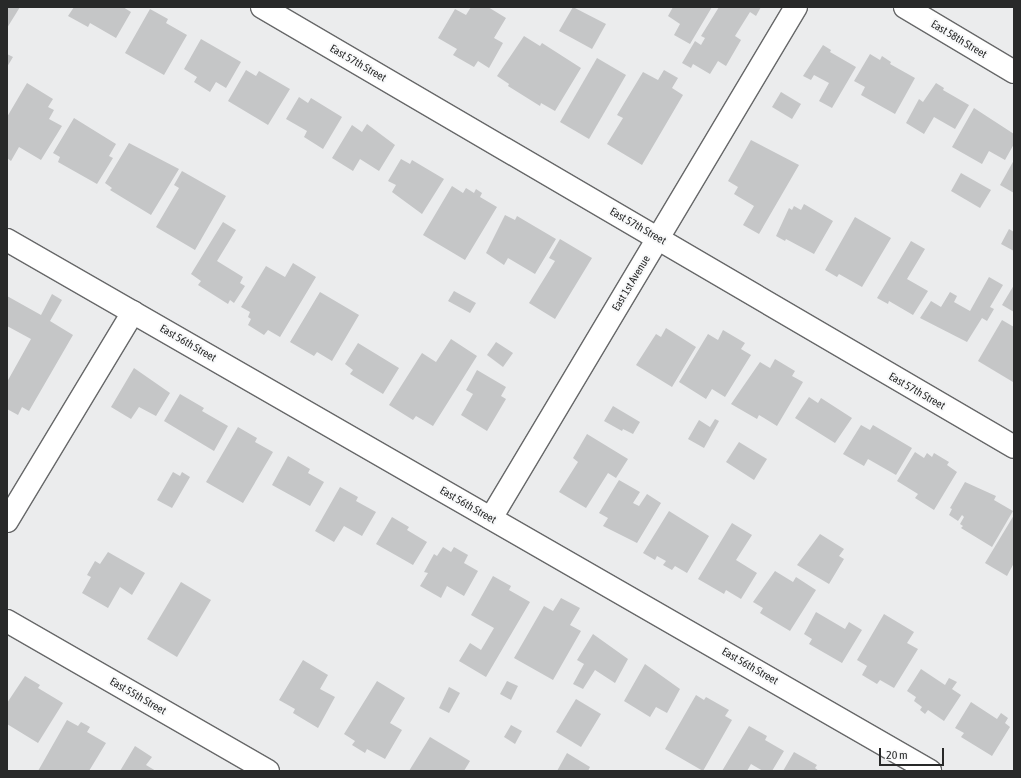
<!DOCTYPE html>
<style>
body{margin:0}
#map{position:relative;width:1021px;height:778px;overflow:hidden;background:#ebeced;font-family:"Asap Condensed",sans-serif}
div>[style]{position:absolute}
.building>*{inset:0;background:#c5c6c7}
.roads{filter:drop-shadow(1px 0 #676869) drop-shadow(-1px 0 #676869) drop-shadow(0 1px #676869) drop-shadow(0 -1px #676869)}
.minor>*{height:22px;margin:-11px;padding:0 11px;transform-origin:11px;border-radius:11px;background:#fff}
span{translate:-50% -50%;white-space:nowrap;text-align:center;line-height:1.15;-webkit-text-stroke:4px #f8f9fa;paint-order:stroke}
.street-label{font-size:11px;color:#282929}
.frame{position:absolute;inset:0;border:8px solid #282929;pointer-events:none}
.scale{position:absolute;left:879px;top:748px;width:65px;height:18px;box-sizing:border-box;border:2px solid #282929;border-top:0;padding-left:5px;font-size:12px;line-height:14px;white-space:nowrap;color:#282929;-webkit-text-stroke:3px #f8f9fa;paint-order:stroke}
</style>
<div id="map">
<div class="building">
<div style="clip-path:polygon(7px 7px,20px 7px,7px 28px)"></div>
<div style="clip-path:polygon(74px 7px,123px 7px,131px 12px,116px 38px,90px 23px,88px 27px,68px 16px)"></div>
<div style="clip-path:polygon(471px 7px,488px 7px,506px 18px,494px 38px,503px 43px,489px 68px,478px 61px,474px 67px,453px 55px,457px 49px,438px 38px,455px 9px,466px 15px)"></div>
<div style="clip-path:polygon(573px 7px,606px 24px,592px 49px,559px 31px)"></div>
<div style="clip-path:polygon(673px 7px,712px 7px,690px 44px,674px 35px,680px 24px,668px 16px)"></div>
<div style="clip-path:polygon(719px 7px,761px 7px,756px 16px,750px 12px,735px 36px,741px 40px,726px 66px,718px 61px,710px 74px,693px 64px,691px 68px,682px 63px,695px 41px,701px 45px,705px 38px,701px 36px)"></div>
<div style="clip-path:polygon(150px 9px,168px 19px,166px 23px,187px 35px,164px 75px,125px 53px)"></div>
<div style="clip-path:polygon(524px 36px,540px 46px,542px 43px,581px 68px,555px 111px,541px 103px,540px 106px,508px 86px,509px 84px,497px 76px)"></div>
<div style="clip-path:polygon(201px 39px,241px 62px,226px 88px,216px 82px,210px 92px,194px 82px,197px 77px,184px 69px)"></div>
<div style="clip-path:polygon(823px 45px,831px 50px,830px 52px,856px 67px,832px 108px,819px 101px,829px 83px,814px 75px,811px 80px,803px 76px)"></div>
<div style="clip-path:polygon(7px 54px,13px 57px,7px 67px)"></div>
<div style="clip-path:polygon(870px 54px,880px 60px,882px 56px,891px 62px,890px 64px,915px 78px,895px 114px,861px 95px,865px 87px,854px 81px)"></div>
<div style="clip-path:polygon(597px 58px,626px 75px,589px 139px,560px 122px)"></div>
<div style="clip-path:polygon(246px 70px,256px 76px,259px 71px,290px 89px,268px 125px,228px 101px)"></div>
<div style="clip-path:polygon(664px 70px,678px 78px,672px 88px,683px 95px,642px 165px,607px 144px,623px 118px,617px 115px,643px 72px,658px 80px)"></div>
<div style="clip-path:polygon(27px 83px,53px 99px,48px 107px,54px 110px,49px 119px,62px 126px,41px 160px,19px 147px,11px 161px,7px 158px,7px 117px)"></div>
<div style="clip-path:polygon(936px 83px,944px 88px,943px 90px,969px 105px,955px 129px,934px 117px,924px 134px,906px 123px,919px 99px,923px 102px)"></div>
<div style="clip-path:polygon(781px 92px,801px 104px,792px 119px,772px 107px)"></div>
<div style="clip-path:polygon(299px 97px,308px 103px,311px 98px,342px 117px,323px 149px,304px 137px,307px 131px,286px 119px)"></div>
<div style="clip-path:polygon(974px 108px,1014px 134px,1014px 144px,1005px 160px,989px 151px,982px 164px,952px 147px)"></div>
<div style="clip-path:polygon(74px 118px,116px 144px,109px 156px,113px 158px,97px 184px,58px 162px,60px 157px,53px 153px)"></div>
<div style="clip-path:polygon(367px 124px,395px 145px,379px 171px,360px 159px,353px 171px,332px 158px,352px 125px,362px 132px)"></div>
<div style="clip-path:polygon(751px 140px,799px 165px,759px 234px,743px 225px,754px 206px,734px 194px,738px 187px,728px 181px)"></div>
<div style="clip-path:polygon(129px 143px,179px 169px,151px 215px,110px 190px,112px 188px,105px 183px)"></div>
<div style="clip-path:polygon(401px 159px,410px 164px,412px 160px,444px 179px,422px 214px,392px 192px,396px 185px,388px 181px)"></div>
<div style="clip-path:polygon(1014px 160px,1014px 193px,1000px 185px)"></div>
<div style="clip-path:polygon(182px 171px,226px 196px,195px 250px,156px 227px,179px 188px,174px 185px)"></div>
<div style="clip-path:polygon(961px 173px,991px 190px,980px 208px,951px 191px)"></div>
<div style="clip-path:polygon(452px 186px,463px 193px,466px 188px,474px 193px,476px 189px,482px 193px,480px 197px,497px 207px,465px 260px,423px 235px)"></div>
<div style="clip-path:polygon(804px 204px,833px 221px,814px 254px,786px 239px,785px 241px,776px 236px,789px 208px,792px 210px,794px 206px,801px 210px)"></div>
<div style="clip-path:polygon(505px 215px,515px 220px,517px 216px,556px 239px,535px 274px,508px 258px,504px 265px,486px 253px)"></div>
<div style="clip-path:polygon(855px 217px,891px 238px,862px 287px,839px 274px,837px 277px,825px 270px)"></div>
<div style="clip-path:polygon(223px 222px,236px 230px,217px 261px,243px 277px,240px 283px,245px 286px,234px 303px,230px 300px,228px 304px,198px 285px,201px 281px,191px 274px)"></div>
<div style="clip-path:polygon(1009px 229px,1014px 232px,1014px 251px,1001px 244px)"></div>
<div style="clip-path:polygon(560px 239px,592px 258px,555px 319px,529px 303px,555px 261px,549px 258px)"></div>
<div style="clip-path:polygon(911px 241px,925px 249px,907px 279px,928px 291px,913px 315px,889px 301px,888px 304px,877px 298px)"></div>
<div style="clip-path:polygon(293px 263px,316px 277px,280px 337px,268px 330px,264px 335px,248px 325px,251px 319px,248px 317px,250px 312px,241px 307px,266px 266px,285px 277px)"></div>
<div style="clip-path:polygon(989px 277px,1003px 285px,990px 307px,994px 309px,987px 321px,982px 318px,967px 342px,920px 318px,931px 301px,941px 307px,950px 292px,957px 296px,954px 302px,970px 311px)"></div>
<div style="clip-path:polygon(1014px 285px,1014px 312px,1002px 305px)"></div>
<div style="clip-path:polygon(454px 291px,476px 303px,470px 313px,448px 301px)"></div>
<div style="clip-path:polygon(320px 292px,359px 315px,332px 361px,317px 352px,314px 356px,290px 342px)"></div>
<div style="clip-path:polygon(52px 294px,62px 300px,50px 321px,73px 335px,29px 411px,22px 407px,18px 415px,7px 409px,7px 382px,31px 339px,7px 326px,7px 296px,41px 315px)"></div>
<div style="clip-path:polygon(1002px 320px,1014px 327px,1013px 382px,978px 361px)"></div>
<div style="clip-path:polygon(666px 328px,696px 347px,672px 387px,636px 365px,656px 334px,661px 337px)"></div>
<div style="clip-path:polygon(723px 330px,745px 343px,741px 349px,751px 355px,725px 397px,712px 389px,706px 399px,679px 382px,708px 334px,718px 340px)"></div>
<div style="clip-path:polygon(451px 339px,477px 356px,433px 426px,416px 416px,413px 420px,389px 405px,422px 353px,436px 362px)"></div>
<div style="clip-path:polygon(496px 342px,513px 353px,503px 367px,487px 355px)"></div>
<div style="clip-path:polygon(358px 343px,399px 368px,383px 394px,350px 374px,353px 370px,345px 364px)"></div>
<div style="clip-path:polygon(775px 359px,795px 371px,792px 376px,803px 382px,777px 426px,759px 415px,757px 419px,731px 404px,760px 362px,770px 368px)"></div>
<div style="clip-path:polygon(134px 368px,170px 393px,156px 416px,139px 407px,131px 419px,111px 407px)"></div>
<div style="clip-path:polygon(477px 370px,506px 387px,501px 396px,506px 399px,487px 431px,461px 415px,473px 394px,466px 390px)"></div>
<div style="clip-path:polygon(180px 394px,204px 408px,202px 411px,228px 426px,214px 451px,164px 421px)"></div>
<div style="clip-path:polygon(809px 397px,818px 403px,821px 398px,852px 418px,835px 443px,795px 418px)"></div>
<div style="clip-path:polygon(613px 406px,640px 422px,633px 434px,623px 429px,622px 431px,604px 421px)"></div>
<div style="clip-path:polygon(715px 419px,719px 421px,704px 448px,688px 439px,699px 420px,710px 427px)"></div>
<div style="clip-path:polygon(861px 425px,870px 430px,873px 425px,912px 448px,896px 475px,868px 459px,864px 466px,843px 454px)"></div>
<div style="clip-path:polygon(238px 427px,257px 438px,255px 442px,273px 452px,243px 503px,206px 482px)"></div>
<div style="clip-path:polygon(587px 434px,628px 459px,616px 478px,608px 473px,586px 508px,559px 492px,578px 462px,573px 458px)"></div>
<div style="clip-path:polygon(739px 442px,767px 459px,754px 480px,726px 462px)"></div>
<div style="clip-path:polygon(915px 452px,924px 458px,927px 453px,932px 457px,934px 453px,949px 462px,947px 465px,957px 472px,934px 510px,915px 498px,918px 494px,897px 481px)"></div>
<div style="clip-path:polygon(288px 456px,310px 469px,308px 473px,324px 482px,310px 506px,272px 485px)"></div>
<div style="clip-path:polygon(173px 472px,180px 476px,182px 472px,190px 477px,172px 508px,157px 500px)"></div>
<div style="clip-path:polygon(619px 480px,640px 492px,633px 503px,639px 506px,647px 494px,661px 503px,637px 543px,603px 526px,608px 518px,599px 513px)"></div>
<div style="clip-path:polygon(965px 482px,996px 496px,994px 500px,1013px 511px,992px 547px,961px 528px,963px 526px,960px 524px,964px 517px,962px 515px,958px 521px,949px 515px,952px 509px,950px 508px)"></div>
<div style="clip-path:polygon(340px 487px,358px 497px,356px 501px,376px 512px,362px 536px,344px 526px,334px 542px,315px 531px)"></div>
<div style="clip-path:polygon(669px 511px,709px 536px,687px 573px,675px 566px,672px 570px,663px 565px,666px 561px,657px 556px,655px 560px,643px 553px)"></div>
<div style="clip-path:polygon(1014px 515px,1014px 563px,1007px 576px,985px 563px)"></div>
<div style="clip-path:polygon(392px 517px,409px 527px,407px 530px,427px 542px,413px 565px,376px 544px)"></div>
<div style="clip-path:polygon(732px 523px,752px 535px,736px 560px,757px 573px,741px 599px,726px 590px,724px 594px,698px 579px)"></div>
<div style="clip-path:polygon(820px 534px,844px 549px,839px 556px,844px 559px,829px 584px,797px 565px)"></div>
<div style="clip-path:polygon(443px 547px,451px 552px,454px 547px,468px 555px,464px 563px,478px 571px,464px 596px,447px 586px,441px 598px,420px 586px,428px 573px,424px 572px,434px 554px,437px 556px)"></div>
<div style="clip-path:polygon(108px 552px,145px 573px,132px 595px,120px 587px,108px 608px,82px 593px,91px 577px,87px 575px,95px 561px,100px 564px)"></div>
<div style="clip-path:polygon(775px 571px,793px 582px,796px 577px,816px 590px,790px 631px,760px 613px,763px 608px,753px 602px)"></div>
<div style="clip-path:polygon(493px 576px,511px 586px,509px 590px,530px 602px,486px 677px,459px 661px,470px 643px,481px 650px,494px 628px,471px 615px)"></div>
<div style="clip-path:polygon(181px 582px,211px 600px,177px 657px,147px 639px)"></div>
<div style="clip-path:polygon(561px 598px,580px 608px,570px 625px,581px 631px,553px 680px,514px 658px,544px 606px,553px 611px)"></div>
<div style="clip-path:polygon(816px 612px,845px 629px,849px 622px,862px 630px,842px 663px,809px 644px,812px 639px,804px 634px)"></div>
<div style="clip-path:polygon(884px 614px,914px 632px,907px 643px,918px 649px,894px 688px,880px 680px,877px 684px,862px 675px,867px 666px,857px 660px)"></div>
<div style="clip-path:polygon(593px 634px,628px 659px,615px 683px,595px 670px,583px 689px,573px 684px,584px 664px,577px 660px)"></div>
<div style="clip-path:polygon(303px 660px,328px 675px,320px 689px,335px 697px,318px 728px,293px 713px,295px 709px,279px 700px)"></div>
<div style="clip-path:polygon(645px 664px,680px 689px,667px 713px,656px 707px,650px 717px,624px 701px)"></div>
<div style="clip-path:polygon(921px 669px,945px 685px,949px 678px,957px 682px,952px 689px,961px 695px,944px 721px,928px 710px,925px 714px,920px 710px,922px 707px,914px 701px,916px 697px,907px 691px)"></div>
<div style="clip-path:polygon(25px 676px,40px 685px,38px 688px,63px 703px,38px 743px,7px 724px,7px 703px)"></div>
<div style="clip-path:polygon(377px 681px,405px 698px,390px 723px,402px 730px,385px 759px,367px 749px,365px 753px,352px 745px,355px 741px,344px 734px)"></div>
<div style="clip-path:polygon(507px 681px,518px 686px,511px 700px,500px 694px)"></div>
<div style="clip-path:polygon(449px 687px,460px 693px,449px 713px,439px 708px)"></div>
<div style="clip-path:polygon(696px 695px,704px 700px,706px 697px,729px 710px,725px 716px,732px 720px,703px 771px,665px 749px)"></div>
<div style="clip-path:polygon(576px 699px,601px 714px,581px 747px,556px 732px)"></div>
<div style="clip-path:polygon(971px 702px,997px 719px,1001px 713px,1008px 718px,1005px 723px,1010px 727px,992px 756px,961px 737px,964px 733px,955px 728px)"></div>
<div style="clip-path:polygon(67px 720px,78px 726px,81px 722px,90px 727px,87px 732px,106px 743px,89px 771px,38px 771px)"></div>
<div style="clip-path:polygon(511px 725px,522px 731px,515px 744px,504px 737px)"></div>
<div style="clip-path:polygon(749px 726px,767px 736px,765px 740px,784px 751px,772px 771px,763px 771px,751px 764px,747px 771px,722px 771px)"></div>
<div style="clip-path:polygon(430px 737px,470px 761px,464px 771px,409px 771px)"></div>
<div style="clip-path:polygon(135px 746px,152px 757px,146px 765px,156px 771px,120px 771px)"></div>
<div style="clip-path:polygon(794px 752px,817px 765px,815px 768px,819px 771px,783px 771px)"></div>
<div style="clip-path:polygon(567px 753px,590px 767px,588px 771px,557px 771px)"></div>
</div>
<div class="roads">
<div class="minor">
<div style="left:262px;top:7px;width:871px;rotate:30.33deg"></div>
<div style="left:905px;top:7px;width:127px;rotate:30.8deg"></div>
<div style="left:7px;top:240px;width:1065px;rotate:29.91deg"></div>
<div style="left:491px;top:518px;width:595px;rotate:-59.17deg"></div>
<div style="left:7px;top:521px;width:244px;rotate:-58.9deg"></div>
<div style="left:7px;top:621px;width:301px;rotate:29.9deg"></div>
</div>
</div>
<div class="street-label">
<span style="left:959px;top:39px;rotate:31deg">East 58th Street</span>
<span style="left:358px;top:63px;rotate:30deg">East 57th Street</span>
<span style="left:638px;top:226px;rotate:30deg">East 57th Street</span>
<span style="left:631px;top:283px;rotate:-59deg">East 1st Avenue</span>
<span style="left:188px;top:343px;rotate:30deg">East 56th Street</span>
<span style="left:917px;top:391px;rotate:30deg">East 57th Street</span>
<span style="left:468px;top:505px;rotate:30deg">East 56th Street</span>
<span style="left:750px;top:666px;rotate:30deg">East 56th Street</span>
<span style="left:138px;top:696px;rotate:30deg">East 55th Street</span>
</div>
<div class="frame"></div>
<div class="scale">20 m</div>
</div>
